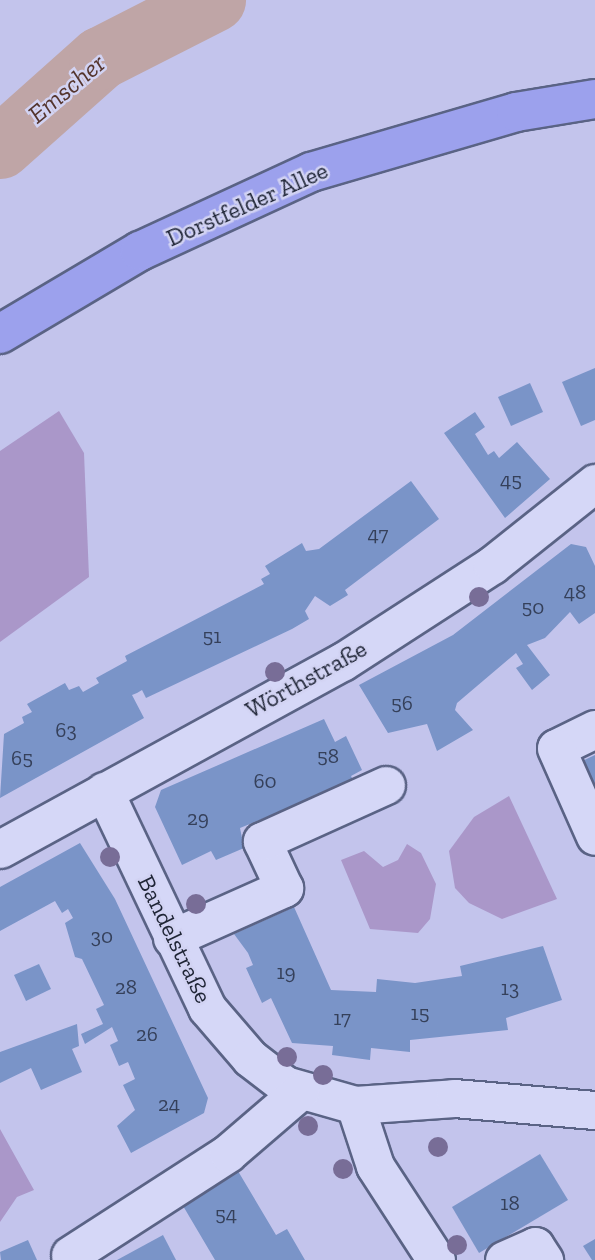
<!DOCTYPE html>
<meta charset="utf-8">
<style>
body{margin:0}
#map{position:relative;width:595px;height:1260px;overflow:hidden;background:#c3c4ec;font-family:"Zilla Slab",serif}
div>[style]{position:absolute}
.green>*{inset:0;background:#aa97c9}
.river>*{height:63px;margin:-31.5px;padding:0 31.5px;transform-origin:31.5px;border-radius:31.5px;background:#bfa5a6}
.building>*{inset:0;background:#7a94c8}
.roads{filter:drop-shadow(2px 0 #5a6385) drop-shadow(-2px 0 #5a6385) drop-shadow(0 2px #5a6385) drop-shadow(0 -2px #5a6385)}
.minor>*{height:37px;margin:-18.5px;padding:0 18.5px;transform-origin:18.5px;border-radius:18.5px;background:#d5d7f7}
.major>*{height:38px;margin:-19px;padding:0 19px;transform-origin:19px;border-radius:19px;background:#9ca1ed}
.trees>*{width:20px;height:20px;margin:-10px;border-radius:50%;background:#786d97}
span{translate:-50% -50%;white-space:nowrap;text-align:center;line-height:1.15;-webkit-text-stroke:5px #d2d3f3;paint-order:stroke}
.number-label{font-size:21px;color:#35405a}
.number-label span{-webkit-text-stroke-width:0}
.street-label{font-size:24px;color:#1e2435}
.water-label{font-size:26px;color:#54352e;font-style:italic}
</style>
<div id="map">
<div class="green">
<div style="clip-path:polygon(59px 411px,84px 453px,89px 577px,0 642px,0 451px)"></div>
<div style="clip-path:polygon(509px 796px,557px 899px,502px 919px,469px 903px,455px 888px,449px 851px,474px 817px)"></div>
<div style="clip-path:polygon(407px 844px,421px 853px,436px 884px,430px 919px,418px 933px,370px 929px,341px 860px,364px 851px,383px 867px,398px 860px)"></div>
<div style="clip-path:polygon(0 1129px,34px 1190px,17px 1197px,0 1222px)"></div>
</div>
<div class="river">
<div style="left:0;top:147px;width:134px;rotate:-41.7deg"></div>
<div style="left:100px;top:58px;width:128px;rotate:-27deg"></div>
</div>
<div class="building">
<div style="clip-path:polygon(595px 368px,595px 420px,581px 426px,562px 382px)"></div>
<div style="clip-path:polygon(530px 383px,543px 412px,511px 426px,498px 397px)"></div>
<div style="clip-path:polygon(475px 412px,485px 427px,475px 434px,488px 455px,494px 451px,499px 458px,517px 442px,550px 479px,505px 518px,444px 433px)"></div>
<div style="clip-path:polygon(411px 481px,439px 519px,345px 590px,348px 595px,330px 606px,315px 596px,305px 611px,309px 619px,292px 629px,146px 698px,142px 690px,137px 693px,132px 695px,144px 718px,0 798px,4px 734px,24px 723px,22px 717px,32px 712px,27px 704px,65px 683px,69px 690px,79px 686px,83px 692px,99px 683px,96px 678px,127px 661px,125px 656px,264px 584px,261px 579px,270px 574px,265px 566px,302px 543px,306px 551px,319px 549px)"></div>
<div style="clip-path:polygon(571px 544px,586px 547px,595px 566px,595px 613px,579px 624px,570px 612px,545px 638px,527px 645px,550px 675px,532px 690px,516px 668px,523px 664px,516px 653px,457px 703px,455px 710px,473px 730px,437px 751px,427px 724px,388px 733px,359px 685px,453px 635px)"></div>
<div style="clip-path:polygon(324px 719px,335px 742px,346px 736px,362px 770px,351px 776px,354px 782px,240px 828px,244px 848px,216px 860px,211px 851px,182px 865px,155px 807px,161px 790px)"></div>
<div style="clip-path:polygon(595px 755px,595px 799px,578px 763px)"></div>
<div style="clip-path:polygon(80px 843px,115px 899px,208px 1098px,204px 1113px,131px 1153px,117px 1126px,135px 1110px,123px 1085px,135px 1079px,128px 1062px,119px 1066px,110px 1045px,118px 1041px,112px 1027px,85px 1044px,81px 1034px,103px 1024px,96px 1009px,104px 1005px,82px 959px,75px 957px,65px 923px,73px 918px,68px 909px,62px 913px,55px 901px,0 931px,0 887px)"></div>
<div style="clip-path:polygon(294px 907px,331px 990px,376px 992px,377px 979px,415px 983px,462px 976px,460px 966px,543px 946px,562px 1000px,506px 1018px,508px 1030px,410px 1040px,410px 1052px,371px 1048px,370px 1060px,332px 1055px,333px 1046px,292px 1043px,271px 998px,262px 1003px,246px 968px,253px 965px,248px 953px,234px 934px)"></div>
<div style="clip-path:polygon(39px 964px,51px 989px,26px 1001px,14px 975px)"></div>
<div style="clip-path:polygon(77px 1024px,79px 1046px,72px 1049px,82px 1072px,41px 1090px,31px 1068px,0 1083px,0 1052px)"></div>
<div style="clip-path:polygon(540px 1154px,568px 1200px,479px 1253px,452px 1207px)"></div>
<div style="clip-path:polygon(232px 1161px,276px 1235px,287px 1229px,305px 1260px,215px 1260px,176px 1194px)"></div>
<div style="clip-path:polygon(163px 1235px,176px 1260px,117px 1260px)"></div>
<div style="clip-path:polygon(595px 1239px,595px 1260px,592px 1260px,583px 1246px)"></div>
<div style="clip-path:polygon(28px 1240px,37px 1260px,1px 1260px,0 1252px)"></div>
</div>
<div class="roads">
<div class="minor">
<div style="left:595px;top:729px;width:43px;rotate:154deg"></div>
<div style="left:556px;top:748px;width:96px;rotate:66.1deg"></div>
<div style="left:104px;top:791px;width:240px;rotate:64.6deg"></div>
<div style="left:207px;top:1008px;width:66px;rotate:49.3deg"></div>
<div style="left:250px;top:1058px;width:44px;rotate:37.6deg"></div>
<div style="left:285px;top:1085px;width:73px;rotate:15.9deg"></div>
<div style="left:355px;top:1105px;width:99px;rotate:-4deg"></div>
<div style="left:454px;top:1098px;width:142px;rotate:4.9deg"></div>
<div style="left:0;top:849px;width:390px;rotate:-28.7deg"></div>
<div style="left:342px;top:662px;width:179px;rotate:-32.9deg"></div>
<div style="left:492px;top:565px;width:132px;rotate:-38.5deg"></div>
<div style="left:172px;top:938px;width:123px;rotate:-24.1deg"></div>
<div style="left:284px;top:888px;width:52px;rotate:-115.1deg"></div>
<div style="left:262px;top:841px;width:136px;rotate:-24.3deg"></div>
<div style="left:355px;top:1105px;width:64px;rotate:71.8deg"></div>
<div style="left:375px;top:1166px;width:112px;rotate:57deg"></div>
<div style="left:70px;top:1255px;width:188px;rotate:-32.8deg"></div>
<div style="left:228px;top:1153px;width:95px;rotate:-40.7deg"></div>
<div style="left:504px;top:1260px;width:34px;rotate:-24deg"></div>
<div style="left:535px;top:1246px;width:17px;rotate:57deg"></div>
</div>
<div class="major">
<div style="left:0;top:334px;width:163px;rotate:-30.7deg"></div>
<div style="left:140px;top:251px;width:188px;rotate:-24.8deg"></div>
<div style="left:311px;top:172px;width:214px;rotate:-16.3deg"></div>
<div style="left:516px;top:112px;width:80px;rotate:-9.3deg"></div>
</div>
</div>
<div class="trees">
<div style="left:479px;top:597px"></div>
<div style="left:275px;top:672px"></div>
<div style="left:110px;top:857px"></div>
<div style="left:196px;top:904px"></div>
<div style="left:287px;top:1057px"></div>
<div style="left:323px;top:1075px"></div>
<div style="left:308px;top:1126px"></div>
<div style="left:438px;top:1147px"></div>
<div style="left:343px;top:1169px"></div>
<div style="left:457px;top:1245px"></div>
</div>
<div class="number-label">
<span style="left:511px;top:480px">45</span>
<span style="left:378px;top:534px">47</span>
<span style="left:575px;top:592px">48</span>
<span style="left:533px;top:607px">50</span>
<span style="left:212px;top:636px">51</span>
<span style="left:402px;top:703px">56</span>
<span style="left:66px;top:730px">63</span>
<span style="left:328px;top:756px">58</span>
<span style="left:22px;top:758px">65</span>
<span style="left:265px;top:781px">60</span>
<span style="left:198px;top:818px">29</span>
<span style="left:102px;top:936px">30</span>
<span style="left:286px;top:972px">19</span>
<span style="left:126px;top:987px">28</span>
<span style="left:510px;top:988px">13</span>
<span style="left:420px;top:1013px">15</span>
<span style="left:342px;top:1018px">17</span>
<span style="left:147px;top:1034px">26</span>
<span style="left:169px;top:1104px">24</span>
<span style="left:510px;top:1203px">18</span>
<span style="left:226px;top:1214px">54</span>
</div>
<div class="street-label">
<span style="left:247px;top:204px;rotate:-24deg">Dorstfelder Allee</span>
<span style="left:306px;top:679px;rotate:-29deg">Wörthstraße</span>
<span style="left:175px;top:939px;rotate:64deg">Bandelstraße</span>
</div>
<div class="water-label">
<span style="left:67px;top:89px;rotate:-40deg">Emscher</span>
</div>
</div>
